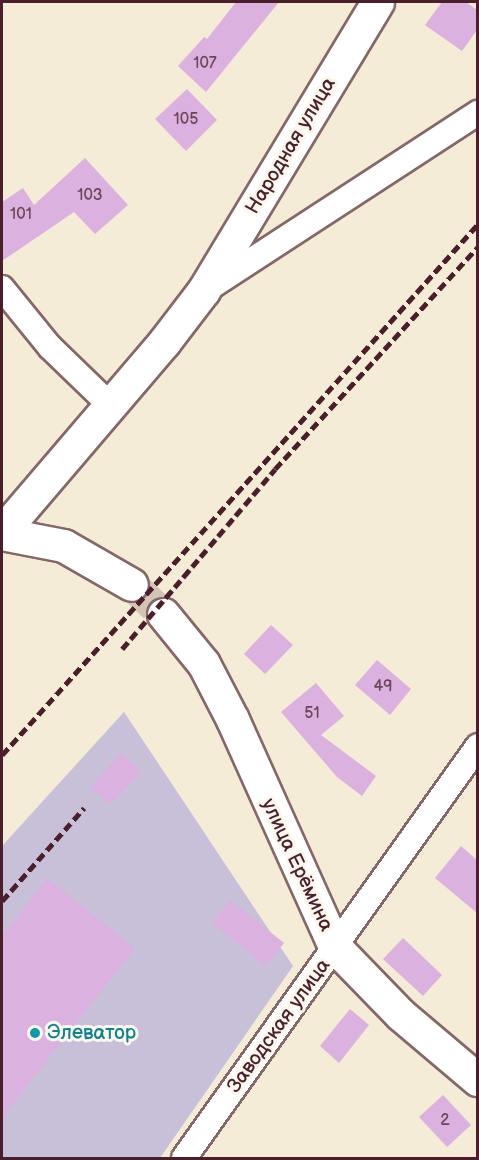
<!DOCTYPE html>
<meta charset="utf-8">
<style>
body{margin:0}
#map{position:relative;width:479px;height:1160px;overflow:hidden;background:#f4ecd6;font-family:"Balsamiq Sans",sans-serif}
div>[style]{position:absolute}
.industrial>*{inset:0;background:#c8bfd8}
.building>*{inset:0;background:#dab1df}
.tertiary-tunnel>*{height:32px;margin-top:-16px;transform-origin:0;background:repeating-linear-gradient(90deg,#d2c3b4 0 32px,transparent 0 48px)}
.roads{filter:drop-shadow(2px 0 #866767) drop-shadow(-2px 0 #866767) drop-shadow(0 2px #866767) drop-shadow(0 -2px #866767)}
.minor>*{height:24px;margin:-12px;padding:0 12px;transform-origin:12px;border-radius:12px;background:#fff}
.tertiary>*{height:32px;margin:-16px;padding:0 16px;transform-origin:16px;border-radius:16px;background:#fff}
.rail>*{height:4.5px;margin-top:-2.25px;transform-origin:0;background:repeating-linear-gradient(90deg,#4a1f2b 0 9px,transparent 0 13.5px)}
.dots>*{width:16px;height:16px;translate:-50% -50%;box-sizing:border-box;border:3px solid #fbf7ec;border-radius:50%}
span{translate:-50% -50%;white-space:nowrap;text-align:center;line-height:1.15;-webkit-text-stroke:6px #fbf7ec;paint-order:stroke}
.number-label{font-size:16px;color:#6e4458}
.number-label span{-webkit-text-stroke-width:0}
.street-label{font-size:20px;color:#4a1f2b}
.culture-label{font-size:20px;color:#0d838f}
.left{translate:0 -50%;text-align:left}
.frame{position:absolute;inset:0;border:3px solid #4a1f2b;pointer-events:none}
</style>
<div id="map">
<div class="industrial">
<div style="clip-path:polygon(124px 712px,293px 966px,160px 1158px,2px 1158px,2px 846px)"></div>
</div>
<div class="building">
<div style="clip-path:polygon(236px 2px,279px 2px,206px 92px,178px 66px,204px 37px,207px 39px)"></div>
<div style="clip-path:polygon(442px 2px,466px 2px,477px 10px,477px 30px,462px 51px,425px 25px)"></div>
<div style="clip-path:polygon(187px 89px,217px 120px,186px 151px,155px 119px)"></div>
<div style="clip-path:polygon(85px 158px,128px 205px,95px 234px,74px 212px,2px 261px,2px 202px,23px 188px,34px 205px)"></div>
<div style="clip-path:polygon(271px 625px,293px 645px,265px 674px,244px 654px)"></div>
<div style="clip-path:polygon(377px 660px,411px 689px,390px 715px,355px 685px)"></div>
<div style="clip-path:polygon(316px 683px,344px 716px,321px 735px,376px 776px,362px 796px,337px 777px,281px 712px)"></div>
<div style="clip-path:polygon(121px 753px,141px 772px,110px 805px,90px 787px)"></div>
<div style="clip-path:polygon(461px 846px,477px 860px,477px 913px,435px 878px)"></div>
<div style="clip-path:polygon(47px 878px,135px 948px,2px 1118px,2px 936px)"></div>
<div style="clip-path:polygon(230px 900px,284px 943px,266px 966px,212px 923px)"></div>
<div style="clip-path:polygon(403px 938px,442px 975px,423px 996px,383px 959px)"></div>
<div style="clip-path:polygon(350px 1009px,369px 1025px,339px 1063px,320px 1046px)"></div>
<div style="clip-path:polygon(443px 1095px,471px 1125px,447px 1147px,419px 1117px)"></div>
</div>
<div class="tertiary-tunnel">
<div style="left:132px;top:585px;width:44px;rotate:43.2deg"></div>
</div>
<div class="roads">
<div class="minor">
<div style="left:2px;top:288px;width:76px;rotate:50.9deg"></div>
<div style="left:50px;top:347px;width:85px;rotate:44deg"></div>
<div style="left:206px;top:290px;width:325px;rotate:-33.1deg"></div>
<div style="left:184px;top:1158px;width:506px;rotate:-54.49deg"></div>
</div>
<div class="tertiary">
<div style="left:2px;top:533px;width:251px;rotate:-49.5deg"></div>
<div style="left:165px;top:342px;width:64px;rotate:-52.6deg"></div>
<div style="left:204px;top:291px;width:337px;rotate:-58.9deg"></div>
<div style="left:2px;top:534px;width:63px;rotate:11deg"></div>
<div style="left:64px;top:546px;width:78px;rotate:29.8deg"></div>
<div style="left:164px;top:615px;width:63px;rotate:50.8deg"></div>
<div style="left:204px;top:664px;width:63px;rotate:62.6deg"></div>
<div style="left:233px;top:720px;width:249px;rotate:65.8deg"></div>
<div style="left:335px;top:947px;width:95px;rotate:45.9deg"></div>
<div style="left:401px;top:1015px;width:101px;rotate:40.2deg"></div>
</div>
</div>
<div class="rail">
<div style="left:122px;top:649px;width:236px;rotate:-49.6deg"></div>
<div style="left:275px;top:469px;width:301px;rotate:-47.6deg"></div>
<div style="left:2px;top:755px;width:713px;rotate:-48.13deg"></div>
<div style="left:2px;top:901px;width:124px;rotate:-48.6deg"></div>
</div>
<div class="dots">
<div style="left:35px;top:1033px;background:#0f9aa8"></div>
</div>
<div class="number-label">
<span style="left:205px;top:64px">107</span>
<span style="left:186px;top:120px">105</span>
<span style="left:90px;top:196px">103</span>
<span style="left:21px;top:215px">101</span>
<span style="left:383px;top:687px">49</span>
<span style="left:312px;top:714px">51</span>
<span style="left:445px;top:1121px">2</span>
</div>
<div class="street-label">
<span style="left:291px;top:146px;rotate:-59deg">Народная улица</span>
<span style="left:297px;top:865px;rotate:65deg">улица Ерёмина</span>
<span style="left:279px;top:1026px;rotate:-54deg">Заводская улица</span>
</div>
<div class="culture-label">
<span class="left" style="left:47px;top:1033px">Элеватор</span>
</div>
<div class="frame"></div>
</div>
